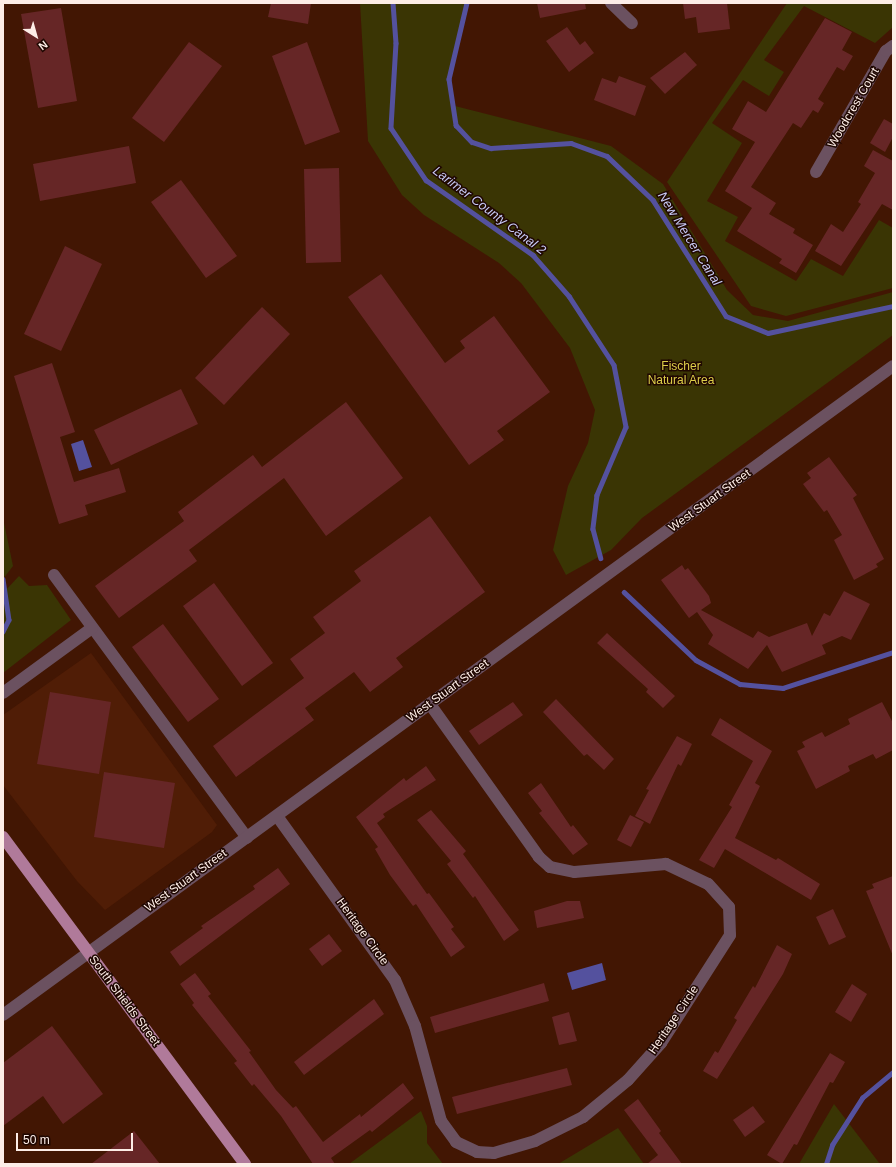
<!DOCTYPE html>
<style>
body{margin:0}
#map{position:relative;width:896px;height:1167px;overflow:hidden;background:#421603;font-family:Arial,sans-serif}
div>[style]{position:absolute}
.built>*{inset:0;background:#501d06}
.green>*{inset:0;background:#3a3504}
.water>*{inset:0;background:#54519e}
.stream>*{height:4.5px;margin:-2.25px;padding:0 2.25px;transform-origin:2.25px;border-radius:2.25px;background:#54519e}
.building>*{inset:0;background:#662626}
.minor>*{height:12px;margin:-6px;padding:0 6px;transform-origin:6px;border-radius:6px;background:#6b5160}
.major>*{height:12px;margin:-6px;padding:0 6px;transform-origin:6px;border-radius:6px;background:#b07a9a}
span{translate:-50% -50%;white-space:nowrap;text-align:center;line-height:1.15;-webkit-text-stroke:3px #1f0701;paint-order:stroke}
.street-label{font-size:12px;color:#fdede7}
.park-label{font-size:12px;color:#ddce49}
.water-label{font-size:13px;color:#c7caf5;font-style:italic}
.frame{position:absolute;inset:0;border:4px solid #fdede7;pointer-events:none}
.north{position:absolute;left:16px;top:16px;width:40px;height:40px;-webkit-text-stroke:3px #1f0701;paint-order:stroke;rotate:143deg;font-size:11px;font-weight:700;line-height:16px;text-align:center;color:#fdede7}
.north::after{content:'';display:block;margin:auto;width:14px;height:18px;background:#fdede7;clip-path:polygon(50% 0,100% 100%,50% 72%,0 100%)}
.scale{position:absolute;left:16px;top:1133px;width:117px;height:18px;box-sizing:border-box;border:2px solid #fdede7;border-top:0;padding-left:5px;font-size:12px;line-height:14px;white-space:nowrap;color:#fdede7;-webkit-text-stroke:3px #1f0701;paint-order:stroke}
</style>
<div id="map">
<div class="built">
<div style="clip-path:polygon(91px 653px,217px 825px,212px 832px,105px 910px,77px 881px,3px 785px,3px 715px)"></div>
</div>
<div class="green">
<div style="clip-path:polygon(360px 3px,467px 3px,449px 79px,451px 105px,611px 146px,663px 184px,727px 290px,753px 315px,788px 321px,893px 292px,893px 335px,642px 518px,611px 550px,566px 575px,553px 550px,568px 486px,588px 443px,595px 410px,570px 348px,521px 283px,499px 263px,424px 215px,402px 195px,368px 141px)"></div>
<div style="clip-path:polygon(787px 3px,893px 3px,893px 27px,875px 43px,804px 6px,764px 60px,784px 72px,769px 96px,743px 80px,712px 123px,742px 143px,707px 201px,738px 217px,725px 241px,796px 281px,811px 259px,843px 276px,879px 220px,893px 228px,893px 288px,786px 316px,751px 306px,667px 182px)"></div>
<div style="clip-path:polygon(3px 518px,13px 566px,3px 579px)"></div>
<div style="clip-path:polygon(19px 576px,29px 586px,47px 585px,71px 620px,3px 673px,3px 593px)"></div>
<div style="clip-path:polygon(834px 1104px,880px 1164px,799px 1164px)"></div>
<div style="clip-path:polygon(421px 1111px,427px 1126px,427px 1143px,443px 1164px,349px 1164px)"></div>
<div style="clip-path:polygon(618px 1128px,644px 1164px,558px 1164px)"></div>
</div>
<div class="water">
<div style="clip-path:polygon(83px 440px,92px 467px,79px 471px,71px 444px)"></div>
<div style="clip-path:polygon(602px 963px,606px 980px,572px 990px,567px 973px)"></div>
</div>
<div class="stream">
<div style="left:393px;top:3px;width:40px;rotate:85.7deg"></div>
<div style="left:396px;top:43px;width:85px;rotate:93.4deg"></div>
<div style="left:391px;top:128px;width:63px;rotate:56.1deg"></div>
<div style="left:426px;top:180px;width:131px;rotate:35deg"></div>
<div style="left:533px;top:255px;width:55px;rotate:48.7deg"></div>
<div style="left:569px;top:296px;width:82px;rotate:56.9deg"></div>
<div style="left:614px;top:365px;width:63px;rotate:79deg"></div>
<div style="left:626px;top:427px;width:74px;rotate:113.1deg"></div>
<div style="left:597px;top:495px;width:34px;rotate:97deg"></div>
<div style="left:593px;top:529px;width:30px;rotate:75deg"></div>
<div style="left:467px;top:3px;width:78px;rotate:103.3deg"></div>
<div style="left:449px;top:79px;width:47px;rotate:81.3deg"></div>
<div style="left:456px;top:125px;width:23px;rotate:47deg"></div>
<div style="left:472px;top:142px;width:20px;rotate:18deg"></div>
<div style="left:491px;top:148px;width:80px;rotate:-3.6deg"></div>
<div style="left:571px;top:143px;width:38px;rotate:20deg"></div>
<div style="left:607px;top:156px;width:64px;rotate:43.7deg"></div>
<div style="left:653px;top:200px;width:137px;rotate:57.8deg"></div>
<div style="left:726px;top:316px;width:45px;rotate:22deg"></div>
<div style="left:768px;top:333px;width:128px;rotate:-12.2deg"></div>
<div style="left:3px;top:579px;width:41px;rotate:81.7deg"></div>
<div style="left:9px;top:620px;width:13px;rotate:117deg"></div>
<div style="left:624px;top:592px;width:99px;rotate:43.4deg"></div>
<div style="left:696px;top:660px;width:50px;rotate:28.6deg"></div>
<div style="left:740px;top:684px;width:43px;rotate:5.3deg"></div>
<div style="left:783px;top:688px;width:116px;rotate:-18.1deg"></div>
<div style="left:826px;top:1164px;width:20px;rotate:-72deg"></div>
<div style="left:832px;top:1145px;width:56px;rotate:-57.4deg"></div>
<div style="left:862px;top:1098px;width:40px;rotate:-40deg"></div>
</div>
<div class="building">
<div style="clip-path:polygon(271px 3px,311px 3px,308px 24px,268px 17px)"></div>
<div style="clip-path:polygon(537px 3px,585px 3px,586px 9px,540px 18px)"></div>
<div style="clip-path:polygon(683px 3px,727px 3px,730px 29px,698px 33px,696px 17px,685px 19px)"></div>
<div style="clip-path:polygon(61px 8px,77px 101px,38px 108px,21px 14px)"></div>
<div style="clip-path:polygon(825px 18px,852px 32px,842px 50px,853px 56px,844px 71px,837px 67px,818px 99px,824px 103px,818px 113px,813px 110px,801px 128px,793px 123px,751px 187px,776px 203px,769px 214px,795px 229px,793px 233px,813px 245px,796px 273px,779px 263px,782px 259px,737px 231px,752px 208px,725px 191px,755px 142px,732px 129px,748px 101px,766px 112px)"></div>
<div style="clip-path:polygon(567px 27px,580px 45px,585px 41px,594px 53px,569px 72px,546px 41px)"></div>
<div style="clip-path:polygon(189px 42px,222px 66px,164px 142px,132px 118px)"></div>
<div style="clip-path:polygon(307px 42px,340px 132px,305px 145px,272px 56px)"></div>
<div style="clip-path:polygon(685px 52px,697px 65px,665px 94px,650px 78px)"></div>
<div style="clip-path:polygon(619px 76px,646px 86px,635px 116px,594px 100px,602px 78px,616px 83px)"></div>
<div style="clip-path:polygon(884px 119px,893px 124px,893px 137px,885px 152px,870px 143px)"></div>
<div style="clip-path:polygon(129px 146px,136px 183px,40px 201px,33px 164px)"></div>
<div style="clip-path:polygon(873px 150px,893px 161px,893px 210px,882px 204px,841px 266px,815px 251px,831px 224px,843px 232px,861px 204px,858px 202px,875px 173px,864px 166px)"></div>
<div style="clip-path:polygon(339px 168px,341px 262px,306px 263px,304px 169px)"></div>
<div style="clip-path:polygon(181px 180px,237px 256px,206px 278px,151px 202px)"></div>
<div style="clip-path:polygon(65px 246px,102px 264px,61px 351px,24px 334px)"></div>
<div style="clip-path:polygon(381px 274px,445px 363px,465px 348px,460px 341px,494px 316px,550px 392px,497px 431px,504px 440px,469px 465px,348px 297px)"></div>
<div style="clip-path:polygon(262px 307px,290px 334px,224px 405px,195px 378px)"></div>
<div style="clip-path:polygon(52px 363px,75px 432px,60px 437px,74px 482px,119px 468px,126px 492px,85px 505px,88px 515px,59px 524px,14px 376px)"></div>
<div style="clip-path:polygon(181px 389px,198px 424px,111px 465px,94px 430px)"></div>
<div style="clip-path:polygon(346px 402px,403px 478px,326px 536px,284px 478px,189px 550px,197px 561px,119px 618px,95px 586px,184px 521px,178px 512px,253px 455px,262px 467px)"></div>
<div style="clip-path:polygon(829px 457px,857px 495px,853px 498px,884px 559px,876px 564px,878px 567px,854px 580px,834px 540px,842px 535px,827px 510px,824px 512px,803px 484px,811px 478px,807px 473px)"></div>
<div style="clip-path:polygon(430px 516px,485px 592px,396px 658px,403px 667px,370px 692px,354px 672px,305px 708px,314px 720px,236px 777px,213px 746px,304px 678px,290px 659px,325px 633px,313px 617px,361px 581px,354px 571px)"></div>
<div style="clip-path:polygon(682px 565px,685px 570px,688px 568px,709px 596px,711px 603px,701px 610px,753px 638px,758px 631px,769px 637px,807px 623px,812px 636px,824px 613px,830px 616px,844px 591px,870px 604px,851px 640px,842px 636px,822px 645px,826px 654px,782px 672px,767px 645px,748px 669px,708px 644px,713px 635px,697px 612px,689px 618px,661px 580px)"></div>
<div style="clip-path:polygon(214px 583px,273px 663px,242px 686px,183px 606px)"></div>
<div style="clip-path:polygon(163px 624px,219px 699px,188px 722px,132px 647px)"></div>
<div style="clip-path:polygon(607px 633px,675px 696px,663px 708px,646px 692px,648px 689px,597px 643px)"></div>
<div style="clip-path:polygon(50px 692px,111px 702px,99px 774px,37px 764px)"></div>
<div style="clip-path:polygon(556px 699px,614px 759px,604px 770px,587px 754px,584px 756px,543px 712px)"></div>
<div style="clip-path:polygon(513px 702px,523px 715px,479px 745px,469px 731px)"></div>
<div style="clip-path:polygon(882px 702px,893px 723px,893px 750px,876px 759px,873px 754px,848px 766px,850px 771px,816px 789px,797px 751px,805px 747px,802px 742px,822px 732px,825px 737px,850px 724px,848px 719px)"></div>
<div style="clip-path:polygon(720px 718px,772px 751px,755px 783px,760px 786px,735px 838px,776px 860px,778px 858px,820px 884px,811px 900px,725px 849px,714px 868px,699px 860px,732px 807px,729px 805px,753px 761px,711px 735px)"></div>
<div style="clip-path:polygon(677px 736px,692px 744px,681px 766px,678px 764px,650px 824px,635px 816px,649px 790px,646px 789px)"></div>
<div style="clip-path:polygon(426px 766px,436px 780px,383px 814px,385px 817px,377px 823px,427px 894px,429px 893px,454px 927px,451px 929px,465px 947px,451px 957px,416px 904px,413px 906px,390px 875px,375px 849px,378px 847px,356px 817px,404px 778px,406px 781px)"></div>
<div style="clip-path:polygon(104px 772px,175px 783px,164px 848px,94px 837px)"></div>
<div style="clip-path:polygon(541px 783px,571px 827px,573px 825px,588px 844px,573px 855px,539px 813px,542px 811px,528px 793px)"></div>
<div style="clip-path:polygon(431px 810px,466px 851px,463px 854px,519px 930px,504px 941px,475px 896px,473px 898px,447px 864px,451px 861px,417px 820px)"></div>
<div style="clip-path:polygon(630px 815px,644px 822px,631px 847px,617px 840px)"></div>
<div style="clip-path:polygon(278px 868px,290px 884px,180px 966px,170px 952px,203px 928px,201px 926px,255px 889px,253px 886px)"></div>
<div style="clip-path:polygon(893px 876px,893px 956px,866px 891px,874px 888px,872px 884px)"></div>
<div style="clip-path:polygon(567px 901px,580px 901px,584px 918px,537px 928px,534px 911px)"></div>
<div style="clip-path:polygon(833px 909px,846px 937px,829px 945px,816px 917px)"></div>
<div style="clip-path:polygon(329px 934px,342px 951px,322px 966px,309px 949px)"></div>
<div style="clip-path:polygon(777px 945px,792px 954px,783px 974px,717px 1079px,703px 1071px,715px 1051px,718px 1053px,737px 1020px,734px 1018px,753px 986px,755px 988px)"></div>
<div style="clip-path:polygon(195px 973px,211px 994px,208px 996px,251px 1051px,249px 1052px,276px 1090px,293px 1108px,296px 1106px,323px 1142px,360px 1114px,361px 1117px,403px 1083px,414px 1098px,372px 1132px,370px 1130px,331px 1158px,335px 1164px,313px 1164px,281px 1116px,254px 1084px,252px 1086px,234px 1063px,237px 1061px,192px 1005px,194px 1003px,180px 984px)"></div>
<div style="clip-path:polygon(544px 983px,549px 1001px,435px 1033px,430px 1017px)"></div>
<div style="clip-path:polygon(852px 984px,867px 994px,851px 1022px,835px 1012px)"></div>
<div style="clip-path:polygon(374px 999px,384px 1014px,304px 1075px,294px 1062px)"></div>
<div style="clip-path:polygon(569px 1012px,577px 1041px,559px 1045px,552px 1017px)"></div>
<div style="clip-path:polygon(52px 1026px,103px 1094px,63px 1124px,43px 1096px,3px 1126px,3px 1063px)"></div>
<div style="clip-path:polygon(830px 1053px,845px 1062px,833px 1083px,830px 1082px,797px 1145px,794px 1144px,782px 1164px,767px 1155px)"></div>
<div style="clip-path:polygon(567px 1068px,572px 1085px,457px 1114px,452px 1097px)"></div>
<div style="clip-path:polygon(638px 1099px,661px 1131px,659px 1133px,682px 1164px,647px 1164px,658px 1155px,624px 1110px)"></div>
<div style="clip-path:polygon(753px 1106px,765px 1122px,745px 1137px,733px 1120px)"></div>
<div style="clip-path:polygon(134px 1131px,160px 1164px,91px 1164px)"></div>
</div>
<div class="minor">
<div style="left:611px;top:3px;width:29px;rotate:44deg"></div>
<div style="left:816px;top:172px;width:140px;rotate:-60deg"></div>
<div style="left:886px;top:51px;width:9px;rotate:-36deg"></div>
<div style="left:54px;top:575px;width:326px;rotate:53.7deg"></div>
<div style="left:3px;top:693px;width:110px;rotate:-36.1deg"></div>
<div style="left:277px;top:816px;width:202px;rotate:54.3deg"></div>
<div style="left:395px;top:980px;width:50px;rotate:66.5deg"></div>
<div style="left:415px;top:1026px;width:98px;rotate:74.7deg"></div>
<div style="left:441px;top:1121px;width:26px;rotate:54deg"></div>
<div style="left:456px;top:1142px;width:23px;rotate:25deg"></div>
<div style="left:477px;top:1152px;width:17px;rotate:3deg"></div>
<div style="left:494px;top:1153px;width:43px;rotate:-16.3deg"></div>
<div style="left:535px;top:1141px;width:54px;rotate:-26.6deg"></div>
<div style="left:583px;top:1117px;width:58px;rotate:-39.4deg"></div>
<div style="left:628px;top:1080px;width:50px;rotate:-48.3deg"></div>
<div style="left:661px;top:1043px;width:128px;rotate:-57.4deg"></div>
<div style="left:730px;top:935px;width:28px;rotate:-92deg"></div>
<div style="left:729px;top:907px;width:31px;rotate:-132deg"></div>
<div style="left:708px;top:884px;width:47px;rotate:-154.5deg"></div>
<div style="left:666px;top:864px;width:92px;rotate:175deg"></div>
<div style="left:574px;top:872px;width:25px;rotate:-168deg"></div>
<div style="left:550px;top:867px;width:15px;rotate:-138deg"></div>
<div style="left:539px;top:857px;width:188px;rotate:-125.5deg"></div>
<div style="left:3px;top:1015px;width:1101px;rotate:-36.1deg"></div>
</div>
<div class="major">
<div style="left:3px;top:837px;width:407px;rotate:53.5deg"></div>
</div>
<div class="street-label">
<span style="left:854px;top:108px;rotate:-60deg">Woodcrest Court</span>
<span style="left:710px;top:501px;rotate:-36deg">West Stuart Street</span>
<span style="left:448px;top:691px;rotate:-36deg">West Stuart Street</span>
<span style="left:186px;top:881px;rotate:-36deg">West Stuart Street</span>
<span style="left:362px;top:932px;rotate:54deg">Heritage Circle</span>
<span style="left:124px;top:1001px;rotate:53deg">South Shields Street</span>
<span style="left:674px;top:1020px;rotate:-56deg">Heritage Circle</span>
</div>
<div class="park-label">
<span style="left:681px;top:374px">Fischer<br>Natural Area</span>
</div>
<div class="water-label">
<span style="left:489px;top:211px;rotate:37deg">Larimer County Canal 2</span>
<span style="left:689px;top:239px;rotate:58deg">New Mercer Canal</span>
</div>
<div class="frame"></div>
<div class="north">N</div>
<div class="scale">50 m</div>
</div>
